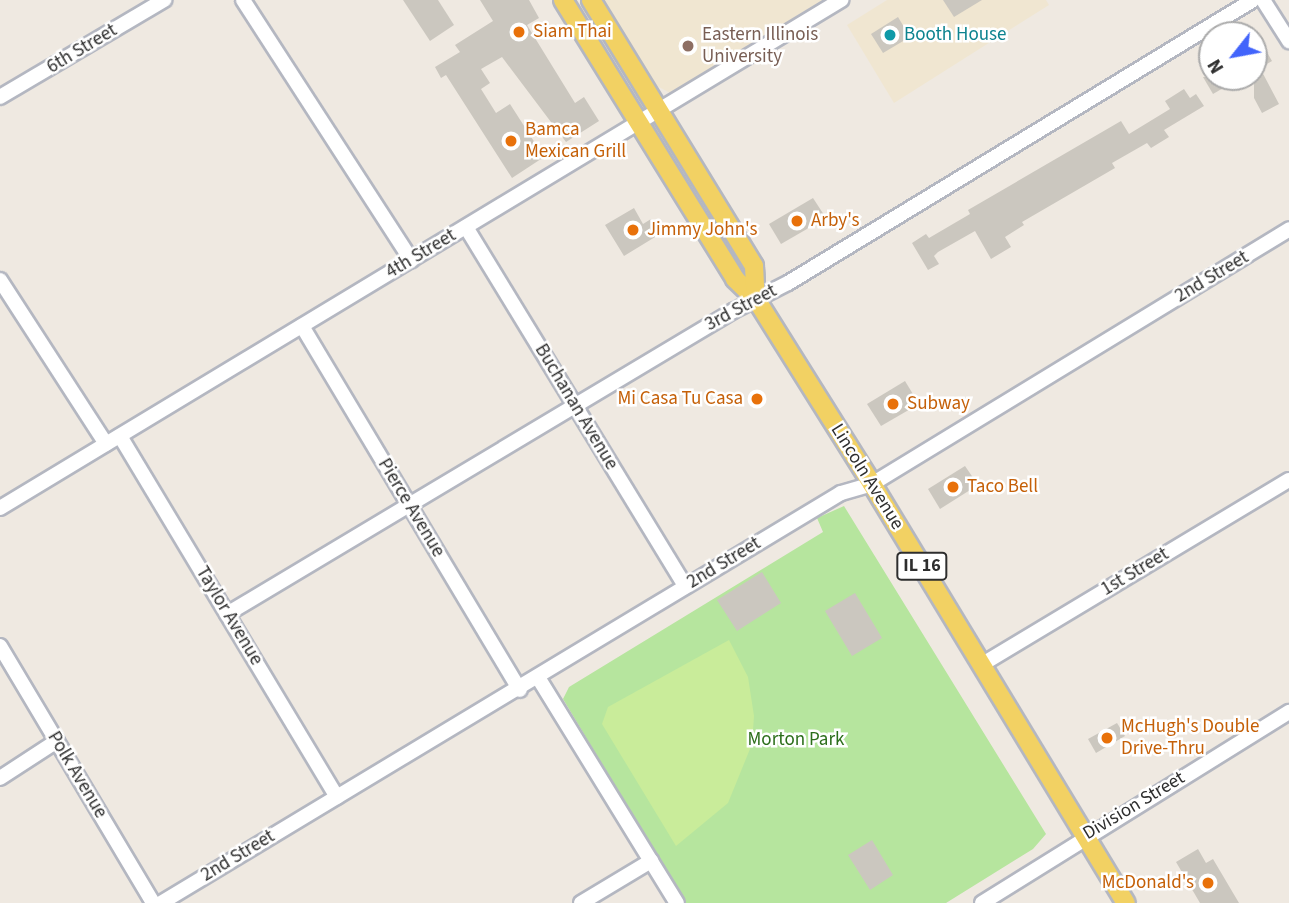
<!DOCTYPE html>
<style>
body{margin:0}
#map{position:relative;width:1289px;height:903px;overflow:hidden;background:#efe9e1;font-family:"Source Sans 3",sans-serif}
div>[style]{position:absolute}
.education>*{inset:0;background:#f0e6d1}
.green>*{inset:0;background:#b6e59e}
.pitch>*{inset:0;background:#c9ec9a}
.building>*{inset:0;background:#cbc7bf}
.roads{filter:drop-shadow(2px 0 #b4b7c1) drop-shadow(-2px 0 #b4b7c1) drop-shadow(0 2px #b4b7c1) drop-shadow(0 -2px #b4b7c1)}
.minor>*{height:14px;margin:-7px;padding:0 7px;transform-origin:7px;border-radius:7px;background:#fff}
.major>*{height:18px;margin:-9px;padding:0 9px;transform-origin:9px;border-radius:9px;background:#f2d163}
.dots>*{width:19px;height:19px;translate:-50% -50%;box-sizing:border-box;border:4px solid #fff;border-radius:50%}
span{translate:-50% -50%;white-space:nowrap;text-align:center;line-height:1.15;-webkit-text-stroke:5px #fff;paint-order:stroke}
.shield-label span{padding:2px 5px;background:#fff;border:2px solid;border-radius:5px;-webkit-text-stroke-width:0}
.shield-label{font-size:18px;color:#2e2e2e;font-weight:700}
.food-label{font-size:19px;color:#c56008}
.left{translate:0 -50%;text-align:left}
.right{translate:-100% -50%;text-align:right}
.education-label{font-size:19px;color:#785e54}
.culture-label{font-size:19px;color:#0d838f}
.street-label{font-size:19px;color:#2e2e2e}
.park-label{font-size:19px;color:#2c6e1b}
.north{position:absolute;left:1198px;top:21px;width:70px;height:70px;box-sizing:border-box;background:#fff;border:2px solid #ababab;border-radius:50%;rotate:239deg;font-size:19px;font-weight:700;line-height:28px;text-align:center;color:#2e2e2e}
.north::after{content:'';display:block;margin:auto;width:24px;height:32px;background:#4264fb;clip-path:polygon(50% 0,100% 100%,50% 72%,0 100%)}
</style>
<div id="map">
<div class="education">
<div style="clip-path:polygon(598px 0,828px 0,670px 93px,648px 81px)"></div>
<div style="clip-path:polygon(887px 0,1046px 0,1049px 5px,894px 103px,847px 25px)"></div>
</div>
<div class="green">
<div style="clip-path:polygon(844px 506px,1046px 834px,1033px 849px,946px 903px,685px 903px,563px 699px,569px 687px,823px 532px,817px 518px)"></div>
</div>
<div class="pitch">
<div style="clip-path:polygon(729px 640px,748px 677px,754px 716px,752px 744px,728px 803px,676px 846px,602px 724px,608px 707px)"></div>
</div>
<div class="building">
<div style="clip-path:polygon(403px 0,438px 0,454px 25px,430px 41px)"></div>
<div style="clip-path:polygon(480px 0,529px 0,539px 18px,527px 25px,575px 103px,584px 97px,599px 121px,566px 142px,502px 57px,481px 69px,490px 83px,481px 89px,496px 113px,510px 104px,544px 157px,512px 178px,446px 75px,441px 78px,435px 67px,460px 52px,455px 45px,493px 21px)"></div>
<div style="clip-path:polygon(943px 0,982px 0,954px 17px)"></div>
<div style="clip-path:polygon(898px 17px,910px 37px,883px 53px,871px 34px)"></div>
<div style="clip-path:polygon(1254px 30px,1272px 61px,1260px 68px,1279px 104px,1262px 113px,1254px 98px)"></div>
<div style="clip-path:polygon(1203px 77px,1242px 77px,1213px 94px)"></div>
<div style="clip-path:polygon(1184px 89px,1190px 98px,1196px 94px,1204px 106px,1164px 130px,1169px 137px,1151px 148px,1147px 143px,1112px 163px,1115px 168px,1022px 222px,1024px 225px,1005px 237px,1011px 247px,991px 259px,975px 231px,938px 252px,934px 256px,939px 264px,928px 270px,912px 243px,926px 234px,929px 238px,970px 214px,968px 210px,1121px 121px,1129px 134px,1170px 109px,1165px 101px)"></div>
<div style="clip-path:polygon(813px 198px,826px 218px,781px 244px,769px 224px)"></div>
<div style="clip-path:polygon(634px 208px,643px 224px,651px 219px,660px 234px,624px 256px,605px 225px)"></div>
<div style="clip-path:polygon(905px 381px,919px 404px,881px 426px,867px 404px)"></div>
<div style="clip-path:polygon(965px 466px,978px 485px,940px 509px,928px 489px)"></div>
<div style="clip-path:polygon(762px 572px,781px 603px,737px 631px,717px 600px)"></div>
<div style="clip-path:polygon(855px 593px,882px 638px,852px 656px,825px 611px)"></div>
<div style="clip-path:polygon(1117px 723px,1125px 736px,1096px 753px,1088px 739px)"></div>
<div style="clip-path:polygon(872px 840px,893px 875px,870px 890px,848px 855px)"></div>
<div style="clip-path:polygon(1198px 849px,1206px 863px,1213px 859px,1239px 903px,1200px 903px,1176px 862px)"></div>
</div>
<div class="roads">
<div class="minor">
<div style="left:243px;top:0;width:310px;rotate:57.1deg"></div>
<div style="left:1263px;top:0;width:49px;rotate:57.6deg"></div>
<div style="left:0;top:97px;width:191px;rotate:-30.6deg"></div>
<div style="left:466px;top:227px;width:421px;rotate:58.6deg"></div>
<div style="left:0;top:280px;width:195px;rotate:57.1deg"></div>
<div style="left:302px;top:326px;width:424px;rotate:59.1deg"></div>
<div style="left:120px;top:436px;width:421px;rotate:59deg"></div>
<div style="left:0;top:508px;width:983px;rotate:-31.13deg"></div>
<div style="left:227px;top:614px;width:590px;rotate:-30.91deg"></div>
<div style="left:733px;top:311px;width:62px;rotate:-27deg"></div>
<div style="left:788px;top:283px;width:544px;rotate:-31.32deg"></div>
<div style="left:0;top:646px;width:299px;rotate:59.2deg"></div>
<div style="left:981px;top:665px;width:359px;rotate:-31deg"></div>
<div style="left:539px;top:679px;width:263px;rotate:58.4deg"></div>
<div style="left:0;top:778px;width:68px;rotate:-33deg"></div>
<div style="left:161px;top:903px;width:794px;rotate:-31.09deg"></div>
<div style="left:841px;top:493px;width:32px;rotate:-16deg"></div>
<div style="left:872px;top:484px;width:489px;rotate:-31.4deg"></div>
<div style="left:581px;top:903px;width:82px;rotate:-31deg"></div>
<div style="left:982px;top:903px;width:362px;rotate:-31.9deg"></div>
</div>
<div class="major">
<div style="left:563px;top:0;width:328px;rotate:58.3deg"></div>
<div style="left:735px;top:279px;width:29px;rotate:44deg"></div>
<div style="left:756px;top:299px;width:218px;rotate:57.9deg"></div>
<div style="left:872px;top:484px;width:490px;rotate:58.8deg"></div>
<div style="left:591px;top:0;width:312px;rotate:58.5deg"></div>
<div style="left:754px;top:266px;width:33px;rotate:87deg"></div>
</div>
</div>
<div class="dots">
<div style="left:519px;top:32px;background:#e8710a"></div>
<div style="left:890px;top:35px;background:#0f9aa8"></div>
<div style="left:688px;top:46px;background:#8d6e63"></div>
<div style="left:511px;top:141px;background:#e8710a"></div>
<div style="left:797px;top:221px;background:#e8710a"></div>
<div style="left:633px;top:230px;background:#e8710a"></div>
<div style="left:757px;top:399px;background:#e8710a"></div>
<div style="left:893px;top:404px;background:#e8710a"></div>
<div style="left:953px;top:487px;background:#e8710a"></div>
<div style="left:1107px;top:738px;background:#e8710a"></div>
<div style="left:1208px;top:883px;background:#e8710a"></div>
</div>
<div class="shield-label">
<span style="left:922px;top:566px">IL 16</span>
</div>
<div class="food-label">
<span class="left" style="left:533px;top:32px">Siam Thai</span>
<span class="left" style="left:525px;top:141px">Bamca<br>Mexican Grill</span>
<span class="left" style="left:811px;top:221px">Arby's</span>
<span class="left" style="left:647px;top:230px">Jimmy John's</span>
<span class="right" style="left:743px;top:399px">Mi Casa Tu Casa</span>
<span class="left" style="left:907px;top:404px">Subway</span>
<span class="left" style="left:967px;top:487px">Taco Bell</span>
<span class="left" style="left:1121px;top:738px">McHugh's Double<br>Drive-Thru</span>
<span class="right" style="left:1194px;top:883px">McDonald's</span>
</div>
<div class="education-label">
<span class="left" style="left:702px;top:46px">Eastern Illinois<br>University</span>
</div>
<div class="culture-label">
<span class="left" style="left:904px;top:35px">Booth House</span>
</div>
<div class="street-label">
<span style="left:82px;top:49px;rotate:-31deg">6th Street</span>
<span style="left:421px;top:254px;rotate:-31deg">4th Street</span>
<span style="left:1212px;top:277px;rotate:-31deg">2nd Street</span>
<span style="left:741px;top:308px;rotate:-28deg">3rd Street</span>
<span style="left:576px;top:407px;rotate:59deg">Buchanan Avenue</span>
<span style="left:867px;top:477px;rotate:58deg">Lincoln Avenue</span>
<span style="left:411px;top:508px;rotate:59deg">Pierce Avenue</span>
<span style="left:724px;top:563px;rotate:-31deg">2nd Street</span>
<span style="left:1135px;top:572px;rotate:-31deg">1st Street</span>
<span style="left:229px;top:616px;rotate:59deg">Taylor Avenue</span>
<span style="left:77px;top:775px;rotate:59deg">Polk Avenue</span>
<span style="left:1134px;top:806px;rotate:-31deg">Division Street</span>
<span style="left:238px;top:856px;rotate:-31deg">2nd Street</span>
</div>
<div class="park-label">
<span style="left:796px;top:740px">Morton Park</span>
</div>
<div class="north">N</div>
</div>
